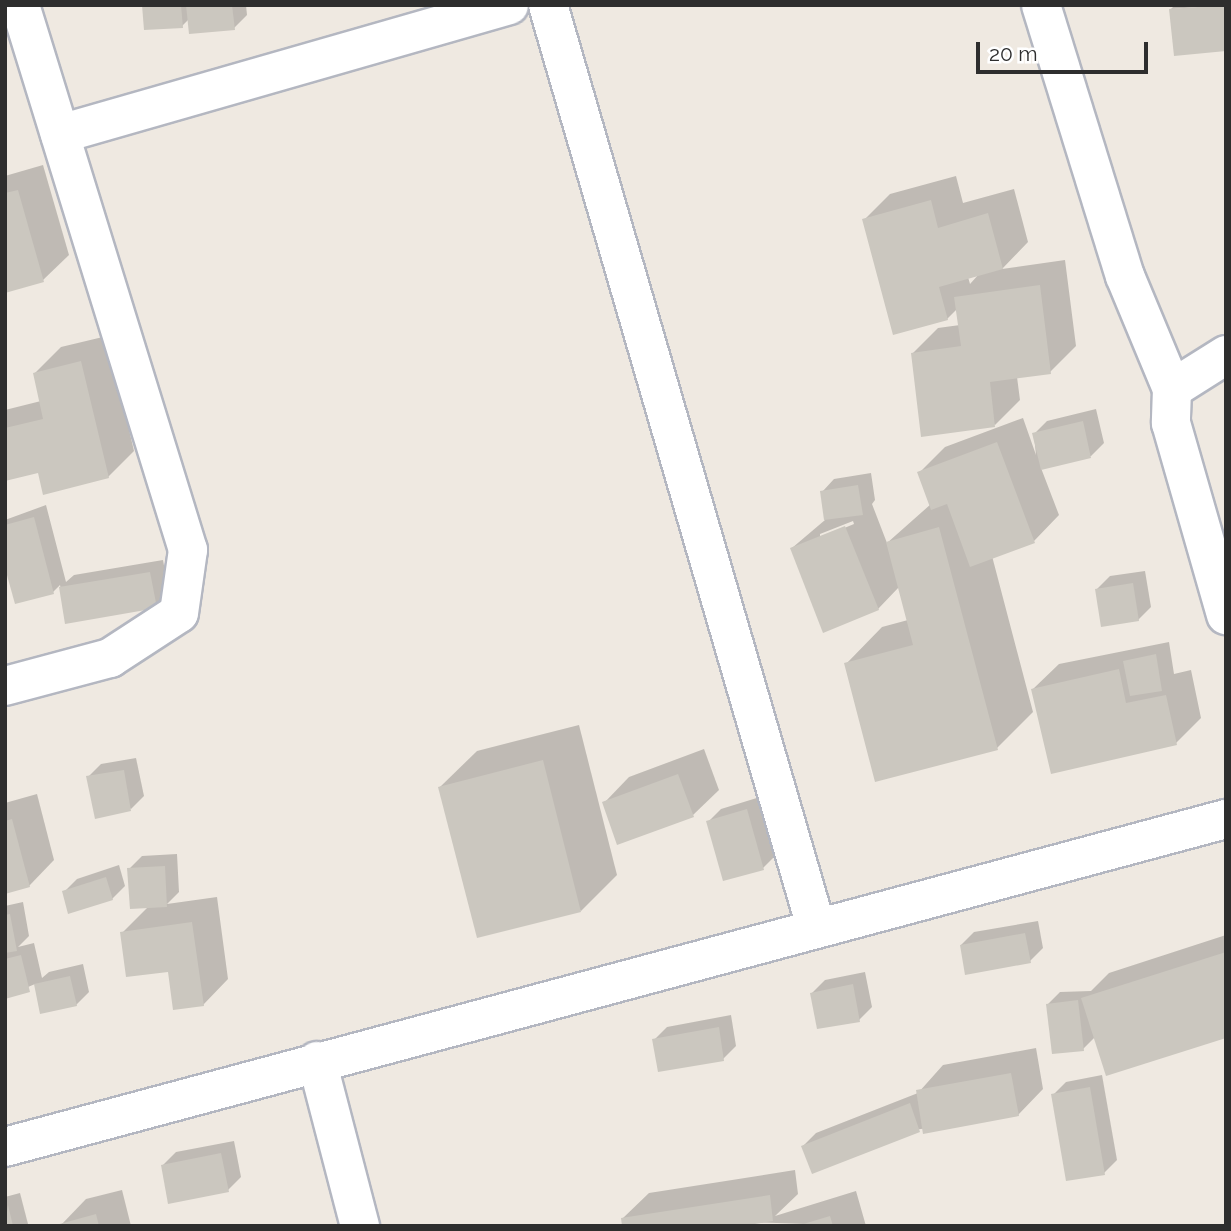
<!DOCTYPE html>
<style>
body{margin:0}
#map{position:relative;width:1231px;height:1231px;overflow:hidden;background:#efe9e1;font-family:Raleway,sans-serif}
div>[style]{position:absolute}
.shadow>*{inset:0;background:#0003}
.building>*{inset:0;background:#cbc7bf}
.roads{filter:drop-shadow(2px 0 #b4b7c1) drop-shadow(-2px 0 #b4b7c1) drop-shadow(0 2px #b4b7c1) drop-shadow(0 -2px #b4b7c1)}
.minor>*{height:38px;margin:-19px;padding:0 19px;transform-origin:19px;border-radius:19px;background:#fff}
span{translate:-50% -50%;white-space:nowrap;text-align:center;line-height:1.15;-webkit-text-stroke:5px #fff;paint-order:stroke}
.frame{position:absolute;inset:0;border:7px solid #2e2e2e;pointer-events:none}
.scale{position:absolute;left:976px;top:42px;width:172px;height:32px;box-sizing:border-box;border:4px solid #2e2e2e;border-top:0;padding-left:9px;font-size:21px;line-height:24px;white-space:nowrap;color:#2e2e2e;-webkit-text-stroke:5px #fff;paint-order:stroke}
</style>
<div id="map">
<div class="shadow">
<div style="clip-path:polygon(144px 5px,246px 5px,247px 15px,234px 28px,189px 19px,182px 26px)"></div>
<div style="clip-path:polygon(1175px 5px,1226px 5px,1171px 9px)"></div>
<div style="clip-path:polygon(43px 165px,69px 255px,43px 280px,5px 291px,5px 176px)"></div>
<div style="clip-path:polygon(evenodd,956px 176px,963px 203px,1014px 189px,1028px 242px,1002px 269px,1065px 260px,1076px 346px,1050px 372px,1017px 377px,1020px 400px,995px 425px,912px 354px,938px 328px,960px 325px,958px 308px,947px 319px,864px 220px,890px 194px,956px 176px,979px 274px,970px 284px,968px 277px,979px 274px)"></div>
<div style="clip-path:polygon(107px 336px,134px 451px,108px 477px,40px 471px,5px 479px,5px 410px,41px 401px,35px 373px,61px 347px)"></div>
<div style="clip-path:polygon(evenodd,1096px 409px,1104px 443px,1091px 456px,1041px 468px,1059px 515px,1034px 541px,992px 556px,1033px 712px,997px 748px,846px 664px,882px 627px,908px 620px,899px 587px,878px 609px,792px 548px,825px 520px,822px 492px,834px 479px,871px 473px,875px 500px,872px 504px,887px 543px,931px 504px,919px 473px,945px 447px,1023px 418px,1036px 455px,1034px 434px,1047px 421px,1096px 409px,853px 521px,854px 524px,820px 538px,820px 534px,853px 521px)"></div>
<div style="clip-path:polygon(46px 505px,66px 582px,74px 575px,163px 560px,169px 594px,156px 607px,67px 622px,60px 585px,53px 592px,5px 561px,5px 520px)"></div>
<div style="clip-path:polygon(1145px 571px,1151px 607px,1138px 620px,1097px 589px,1110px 576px)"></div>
<div style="clip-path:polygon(1169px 642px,1174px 674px,1191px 670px,1201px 718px,1176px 743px,1033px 689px,1059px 664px)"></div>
<div style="clip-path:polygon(579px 725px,617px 875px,581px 911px,440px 787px,477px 751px)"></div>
<div style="clip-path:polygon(704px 749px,719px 790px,693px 815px,618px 843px,604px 803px,629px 777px)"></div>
<div style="clip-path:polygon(136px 758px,144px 796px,131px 809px,88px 777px,101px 764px)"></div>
<div style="clip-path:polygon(37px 794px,54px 860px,29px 886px,5px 892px,5px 803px)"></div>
<div style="clip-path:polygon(760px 797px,776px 855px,763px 868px,708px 822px,721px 809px)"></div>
<div style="clip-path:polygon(177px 854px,179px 892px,167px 904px,217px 897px,228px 979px,203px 1005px,169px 970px,122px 933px,149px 906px,129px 869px,142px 856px)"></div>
<div style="clip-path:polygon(119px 865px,125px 886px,112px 899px,64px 892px,77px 879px)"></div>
<div style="clip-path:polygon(23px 902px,29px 936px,18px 947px,34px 943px,42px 978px,49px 972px,83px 964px,89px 992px,76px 1005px,35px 984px,5px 997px,5px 906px)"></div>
<div style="clip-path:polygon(1038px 921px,1043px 948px,1030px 961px,961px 945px,974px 932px)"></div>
<div style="clip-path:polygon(1226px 935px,1226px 1036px,1095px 1037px,1083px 1049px,1047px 1005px,1060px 992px,1091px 991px,1109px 973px)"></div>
<div style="clip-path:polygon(865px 972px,872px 1007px,859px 1020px,812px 993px,825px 980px)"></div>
<div style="clip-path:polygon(731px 1015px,736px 1046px,723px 1059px,654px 1040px,667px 1027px)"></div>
<div style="clip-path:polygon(1036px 1048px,1043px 1089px,1018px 1115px,803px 1146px,816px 1133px,918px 1093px,943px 1065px)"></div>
<div style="clip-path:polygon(1102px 1075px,1117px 1160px,1104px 1173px,1053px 1095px,1066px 1082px)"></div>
<div style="clip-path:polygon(234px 1141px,241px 1177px,228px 1190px,163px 1165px,176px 1152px)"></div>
<div style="clip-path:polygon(795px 1170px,798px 1194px,775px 1216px,856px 1191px,866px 1226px,623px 1218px,649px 1193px)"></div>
<div style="clip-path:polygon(122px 1190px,131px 1226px,60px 1226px,86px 1199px)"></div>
<div style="clip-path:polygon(20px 1193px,28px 1224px,5px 1226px,5px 1197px)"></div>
</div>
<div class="building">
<div style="clip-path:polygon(142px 5px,181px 5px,183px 28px,144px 30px)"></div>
<div style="clip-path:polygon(186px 5px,232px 5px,235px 30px,189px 34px)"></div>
<div style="clip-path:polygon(1226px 5px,1226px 51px,1174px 56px,1169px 9px)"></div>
<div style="clip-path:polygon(18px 190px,44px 282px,5px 293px,5px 193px)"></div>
<div style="clip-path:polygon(931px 200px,938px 228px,988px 213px,1003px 269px,939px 287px,948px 320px,893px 335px,862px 219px)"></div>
<div style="clip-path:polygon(1040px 285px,1051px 374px,990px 382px,995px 427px,921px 437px,911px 353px,961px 346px,954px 297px)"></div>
<div style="clip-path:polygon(81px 361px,109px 478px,43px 495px,38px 473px,5px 481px,5px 428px,43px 419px,33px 373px)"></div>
<div style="clip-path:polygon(1083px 421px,1091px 458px,1041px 470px,1032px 433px)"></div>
<div style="clip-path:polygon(997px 442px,1035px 543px,970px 567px,947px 504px,931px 510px,917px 472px)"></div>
<div style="clip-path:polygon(858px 485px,863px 515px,824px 520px,820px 491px)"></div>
<div style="clip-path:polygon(34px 517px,54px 594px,15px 604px,5px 568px,5px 525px)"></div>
<div style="clip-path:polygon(845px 526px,879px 610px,823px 633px,790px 548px)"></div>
<div style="clip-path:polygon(939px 527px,998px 750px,875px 782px,844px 663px,913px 645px,886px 542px)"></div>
<div style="clip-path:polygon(150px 572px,157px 608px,65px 624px,59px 587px)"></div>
<div style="clip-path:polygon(1133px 583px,1139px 621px,1101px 627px,1095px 589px)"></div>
<div style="clip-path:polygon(1156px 654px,1162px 691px,1130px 696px,1123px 661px)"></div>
<div style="clip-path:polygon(1119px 669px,1126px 703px,1166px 695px,1177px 745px,1051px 774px,1031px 689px)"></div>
<div style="clip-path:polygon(543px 760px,581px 912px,477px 938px,438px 787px)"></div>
<div style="clip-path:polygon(124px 770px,131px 811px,95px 819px,86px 776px)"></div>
<div style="clip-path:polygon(678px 774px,694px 817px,617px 845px,602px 802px)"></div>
<div style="clip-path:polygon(747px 809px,764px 870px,723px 881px,706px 821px)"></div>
<div style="clip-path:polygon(12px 819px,30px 887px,5px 894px,5px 821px)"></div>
<div style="clip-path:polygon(165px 866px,167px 907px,130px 909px,127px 868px)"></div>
<div style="clip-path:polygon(106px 877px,113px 900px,68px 914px,62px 891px)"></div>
<div style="clip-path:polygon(10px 914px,17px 951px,5px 953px,5px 915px)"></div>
<div style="clip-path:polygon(192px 922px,204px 1006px,173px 1010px,168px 972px,126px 977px,120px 932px)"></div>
<div style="clip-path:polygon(1025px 933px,1031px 963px,965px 975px,960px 945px)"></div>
<div style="clip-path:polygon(1226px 952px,1226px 1038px,1106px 1076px,1081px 998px)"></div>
<div style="clip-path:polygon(21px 955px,30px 992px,5px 999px,5px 959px)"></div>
<div style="clip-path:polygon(70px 976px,77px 1006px,40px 1014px,34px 984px)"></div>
<div style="clip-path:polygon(853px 984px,860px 1022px,817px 1029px,810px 993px)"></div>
<div style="clip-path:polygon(1078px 1000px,1084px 1051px,1052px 1054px,1046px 1004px)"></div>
<div style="clip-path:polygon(719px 1027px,724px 1061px,658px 1072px,652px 1039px)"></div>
<div style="clip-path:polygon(1011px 1073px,1019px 1116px,923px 1134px,916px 1090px)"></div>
<div style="clip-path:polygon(1090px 1087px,1105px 1175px,1066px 1181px,1051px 1094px)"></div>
<div style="clip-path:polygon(910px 1103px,920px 1132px,812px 1174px,801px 1146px)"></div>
<div style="clip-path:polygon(221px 1153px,229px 1192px,168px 1204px,161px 1165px)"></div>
<div style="clip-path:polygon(770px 1195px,773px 1221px,743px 1226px,622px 1226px,621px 1218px)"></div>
<div style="clip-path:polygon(8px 1205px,13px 1226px,5px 1226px)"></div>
<div style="clip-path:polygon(96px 1214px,99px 1226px,56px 1226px,56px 1225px)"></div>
<div style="clip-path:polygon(830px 1216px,833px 1226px,800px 1226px,800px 1225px)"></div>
</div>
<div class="roads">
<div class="minor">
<div style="left:548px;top:5px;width:960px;rotate:73.79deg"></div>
<div style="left:1041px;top:5px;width:284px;rotate:72.8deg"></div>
<div style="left:1125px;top:276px;width:122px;rotate:67.4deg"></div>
<div style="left:60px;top:134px;width:467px;rotate:-16deg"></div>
<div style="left:1226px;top:355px;width:64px;rotate:147.8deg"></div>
<div style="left:1172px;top:389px;width:34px;rotate:92deg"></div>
<div style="left:1171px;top:423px;width:200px;rotate:74deg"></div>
<div style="left:5px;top:686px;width:109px;rotate:-14.9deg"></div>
<div style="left:110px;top:658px;width:82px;rotate:-33.1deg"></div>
<div style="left:179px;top:613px;width:64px;rotate:-81.9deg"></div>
<div style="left:188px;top:550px;width:570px;rotate:-107.13deg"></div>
<div style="left:317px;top:1061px;width:171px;rotate:75.4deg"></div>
<div style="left:5px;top:1147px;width:1264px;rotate:-15.04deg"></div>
</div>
</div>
<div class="frame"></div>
<div class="scale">20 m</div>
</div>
